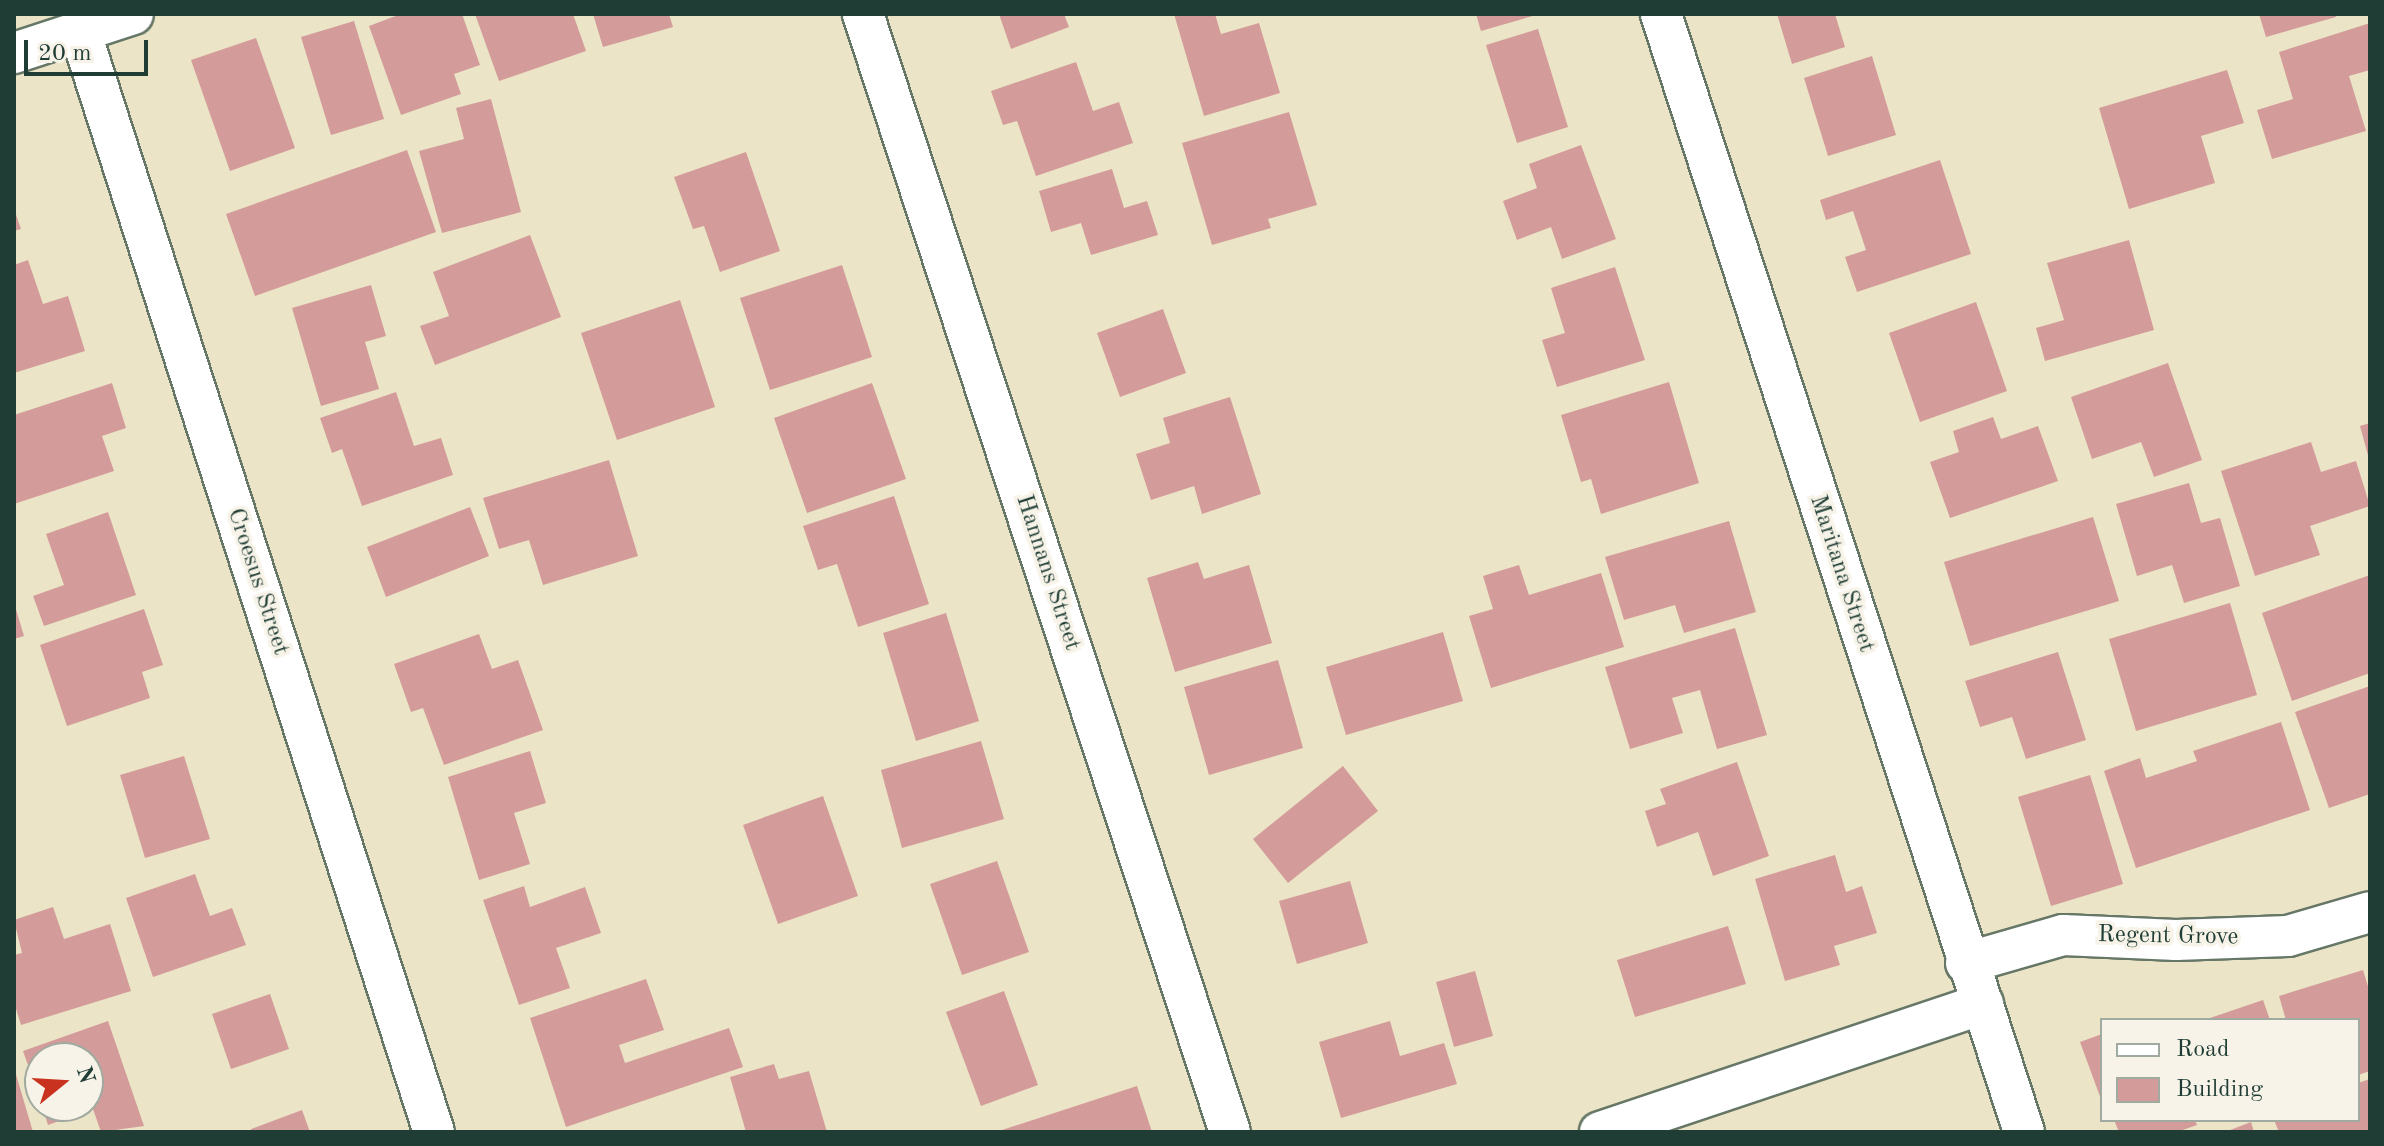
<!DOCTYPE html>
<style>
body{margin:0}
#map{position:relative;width:2384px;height:1146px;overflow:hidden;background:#ece4c6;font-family:"Old Standard TT",serif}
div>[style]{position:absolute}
.building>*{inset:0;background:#d39c9a}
.roads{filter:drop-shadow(2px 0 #677767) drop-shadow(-2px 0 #677767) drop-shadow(0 2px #677767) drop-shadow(0 -2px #677767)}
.minor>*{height:40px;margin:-20px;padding:0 20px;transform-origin:20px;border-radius:20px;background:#fff}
span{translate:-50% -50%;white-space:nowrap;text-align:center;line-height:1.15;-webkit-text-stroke:7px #f7f3e8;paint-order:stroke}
.street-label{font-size:24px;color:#1f3d34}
.frame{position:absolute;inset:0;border:16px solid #1f3d34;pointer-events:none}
.legend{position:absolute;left:2100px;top:1018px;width:260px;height:104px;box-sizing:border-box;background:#f7f3e8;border:2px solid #a1aaa0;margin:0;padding:10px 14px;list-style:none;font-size:24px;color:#1f3d34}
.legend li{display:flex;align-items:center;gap:16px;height:40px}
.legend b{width:40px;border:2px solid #a1aaa0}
.north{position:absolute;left:24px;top:1042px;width:80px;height:80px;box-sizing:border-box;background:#f7f3e8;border:2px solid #a1aaa0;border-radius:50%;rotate:72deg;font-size:22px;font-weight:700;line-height:32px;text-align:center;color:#1f3d34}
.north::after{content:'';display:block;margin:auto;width:28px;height:36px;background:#c8321e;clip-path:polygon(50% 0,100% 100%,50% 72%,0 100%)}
.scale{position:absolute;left:24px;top:40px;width:124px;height:36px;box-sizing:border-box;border:4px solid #1f3d34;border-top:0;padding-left:10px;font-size:24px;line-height:28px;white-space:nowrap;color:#1f3d34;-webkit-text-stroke:6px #f7f3e8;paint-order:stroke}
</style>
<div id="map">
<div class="building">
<div style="clip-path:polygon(401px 14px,462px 14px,480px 65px,454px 74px,461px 94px,401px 115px,369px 26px)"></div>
<div style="clip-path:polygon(475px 14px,573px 14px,586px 51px,499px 81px)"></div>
<div style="clip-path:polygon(593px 14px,669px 14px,673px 27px,603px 47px)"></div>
<div style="clip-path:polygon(999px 14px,1064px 14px,1069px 27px,1011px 49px)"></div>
<div style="clip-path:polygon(1174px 14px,1215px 14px,1221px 34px,1259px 23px,1280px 93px,1204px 116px)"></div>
<div style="clip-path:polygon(1476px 14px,1536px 14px,1536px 15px,1481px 31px)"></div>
<div style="clip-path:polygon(1777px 14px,1835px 14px,1845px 47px,1792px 64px)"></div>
<div style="clip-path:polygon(2259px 14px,2335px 14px,2336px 17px,2266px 37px)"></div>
<div style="clip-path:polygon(354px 21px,384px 119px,331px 135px,301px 37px)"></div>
<div style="clip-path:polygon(2370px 23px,2370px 70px,2349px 76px,2366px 131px,2272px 159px,2257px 110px,2293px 99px,2279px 52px)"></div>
<div style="clip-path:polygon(1538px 29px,1568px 127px,1517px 143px,1486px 45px)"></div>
<div style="clip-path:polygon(256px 38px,295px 148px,230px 171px,191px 60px)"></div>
<div style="clip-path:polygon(1872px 56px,1896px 135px,1828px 156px,1804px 78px)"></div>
<div style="clip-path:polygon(1076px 62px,1093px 111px,1119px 102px,1133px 143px,1036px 176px,1017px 121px,1003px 125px,991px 91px)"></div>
<div style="clip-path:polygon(2227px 70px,2244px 123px,2201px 136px,2215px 183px,2129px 209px,2099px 108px)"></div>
<div style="clip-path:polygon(491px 99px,521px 212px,442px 233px,419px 151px,464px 139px,456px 108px)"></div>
<div style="clip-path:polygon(1289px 112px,1317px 205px,1268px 219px,1271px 228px,1212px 245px,1182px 143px)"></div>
<div style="clip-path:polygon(1581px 145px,1616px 239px,1562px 259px,1551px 227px,1517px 240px,1503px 201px,1537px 188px,1529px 164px)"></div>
<div style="clip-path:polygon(407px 150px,436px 232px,255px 296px,226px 214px)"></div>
<div style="clip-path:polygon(746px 152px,780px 251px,720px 272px,704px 226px,693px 229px,674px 177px)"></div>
<div style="clip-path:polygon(1940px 160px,1971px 254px,1857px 292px,1845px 257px,1866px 250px,1853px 211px,1826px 220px,1820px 200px)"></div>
<div style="clip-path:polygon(1112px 169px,1124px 208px,1147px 201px,1158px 235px,1091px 255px,1081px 223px,1051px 232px,1039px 191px)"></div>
<div style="clip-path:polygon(14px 209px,21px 229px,14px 231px)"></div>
<div style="clip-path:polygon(530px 235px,561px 317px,435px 365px,420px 326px,449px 316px,433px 272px)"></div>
<div style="clip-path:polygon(2129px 240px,2154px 330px,2045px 361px,2036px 328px,2064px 320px,2047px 263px)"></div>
<div style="clip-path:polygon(28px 260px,43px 304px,68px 296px,85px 351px,14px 373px,14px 265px)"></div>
<div style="clip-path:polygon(842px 265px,872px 357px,770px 390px,740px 298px)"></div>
<div style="clip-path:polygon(1615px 267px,1645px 360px,1557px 387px,1542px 340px,1565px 333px,1551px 288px)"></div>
<div style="clip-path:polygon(371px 285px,386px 336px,365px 342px,379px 389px,321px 406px,292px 308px)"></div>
<div style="clip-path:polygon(680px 300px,715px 407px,617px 440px,581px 333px)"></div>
<div style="clip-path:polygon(1976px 302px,2007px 391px,1920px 422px,1889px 333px)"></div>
<div style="clip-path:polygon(1163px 309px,1186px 373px,1120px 397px,1097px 333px)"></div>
<div style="clip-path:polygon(2168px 363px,2202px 460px,2154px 477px,2141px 442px,2092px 459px,2071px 397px)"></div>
<div style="clip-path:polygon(1669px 382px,1699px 483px,1601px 514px,1591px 479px,1581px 482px,1561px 415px)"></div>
<div style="clip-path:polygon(112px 383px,126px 428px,102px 436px,114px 471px,14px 504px,14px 415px)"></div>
<div style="clip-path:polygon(872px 383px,906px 479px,807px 513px,774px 418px)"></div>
<div style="clip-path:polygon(396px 392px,414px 446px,441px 438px,453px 475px,362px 506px,342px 449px,332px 453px,320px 418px)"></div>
<div style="clip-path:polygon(1230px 397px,1261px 494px,1202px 514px,1194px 486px,1151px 500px,1136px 454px,1170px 443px,1163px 418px)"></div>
<div style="clip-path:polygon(1993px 417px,2001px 439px,2038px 426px,2058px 481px,1950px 518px,1930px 462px,1959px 452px,1953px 431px)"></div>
<div style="clip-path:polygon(2370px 423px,2370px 459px,2369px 459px,2360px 426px)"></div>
<div style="clip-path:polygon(2311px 442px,2321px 472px,2356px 461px,2370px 506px,2310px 526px,2320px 555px,2255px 576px,2221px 471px)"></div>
<div style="clip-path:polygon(609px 460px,638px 556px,543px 585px,529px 540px,499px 549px,483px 498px)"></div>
<div style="clip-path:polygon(2189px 483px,2201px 523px,2220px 518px,2240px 586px,2184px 603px,2172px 565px,2137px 576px,2116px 504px)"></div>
<div style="clip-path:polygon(894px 496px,929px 604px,858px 627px,837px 564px,818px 570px,803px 526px)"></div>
<div style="clip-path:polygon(470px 507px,489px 556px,386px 597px,367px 547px)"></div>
<div style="clip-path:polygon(108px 512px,136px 595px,44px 626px,33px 596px,64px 585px,46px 534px)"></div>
<div style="clip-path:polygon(2093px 517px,2119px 601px,1970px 646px,1944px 562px)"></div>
<div style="clip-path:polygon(1729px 521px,1756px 612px,1684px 633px,1675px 605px,1624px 620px,1605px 557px)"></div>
<div style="clip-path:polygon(1198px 562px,1204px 579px,1249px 565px,1272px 643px,1175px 672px,1147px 578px)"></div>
<div style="clip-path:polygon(1519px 565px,1529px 595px,1601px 573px,1624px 647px,1491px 688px,1469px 616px,1493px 609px,1483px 576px)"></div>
<div style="clip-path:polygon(2370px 575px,2370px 673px,2292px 701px,2262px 613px)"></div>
<div style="clip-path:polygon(2230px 603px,2257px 695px,2136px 731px,2109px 639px)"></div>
<div style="clip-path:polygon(15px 606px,24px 636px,14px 639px,14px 607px)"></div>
<div style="clip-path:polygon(144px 609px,163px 665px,142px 672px,150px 698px,67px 726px,40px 645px)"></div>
<div style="clip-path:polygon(946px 613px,979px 721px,916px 741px,883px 633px)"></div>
<div style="clip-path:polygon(1735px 628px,1767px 735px,1717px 749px,1700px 690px,1672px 698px,1683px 733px,1630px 749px,1605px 667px)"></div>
<div style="clip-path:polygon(1443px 632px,1463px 701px,1346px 735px,1326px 667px)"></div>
<div style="clip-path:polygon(479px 634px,492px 669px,518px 660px,543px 730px,444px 765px,423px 708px,411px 712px,394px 664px)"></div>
<div style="clip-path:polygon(2058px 652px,2086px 740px,2026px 759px,2012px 717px,1980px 727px,1965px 681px)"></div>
<div style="clip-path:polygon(1278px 660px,1303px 748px,1209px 775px,1184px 687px)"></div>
<div style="clip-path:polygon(2370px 686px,2370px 794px,2329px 808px,2295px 712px)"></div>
<div style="clip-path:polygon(2281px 722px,2310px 810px,2136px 868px,2104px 771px,2140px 758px,2146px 778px,2197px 761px,2193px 751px)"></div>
<div style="clip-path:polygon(981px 741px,1004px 819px,902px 848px,881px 770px)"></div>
<div style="clip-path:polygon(530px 751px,546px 803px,514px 813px,530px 864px,479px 880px,448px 777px)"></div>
<div style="clip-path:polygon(184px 756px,210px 839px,145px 858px,120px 775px)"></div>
<div style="clip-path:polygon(1737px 762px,1769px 856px,1713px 876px,1698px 832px,1657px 847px,1645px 811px,1666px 804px,1660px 789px)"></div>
<div style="clip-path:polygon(1343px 766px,1378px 811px,1288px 883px,1253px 839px)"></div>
<div style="clip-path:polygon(2090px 775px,2123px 884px,2051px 906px,2018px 797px)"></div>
<div style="clip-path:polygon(823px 796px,858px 896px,778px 924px,743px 825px)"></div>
<div style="clip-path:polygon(1835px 855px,1846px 892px,1862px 886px,1877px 933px,1834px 946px,1840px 965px,1785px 981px,1755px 879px)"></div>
<div style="clip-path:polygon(997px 861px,1029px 952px,962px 975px,930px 884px)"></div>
<div style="clip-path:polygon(195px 874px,210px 916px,232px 908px,246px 945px,153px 977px,126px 898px)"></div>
<div style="clip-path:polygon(1350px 881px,1368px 943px,1297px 964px,1279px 901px)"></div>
<div style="clip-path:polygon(524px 886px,530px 907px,585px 887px,601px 933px,556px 948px,570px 988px,519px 1005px,483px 900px)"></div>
<div style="clip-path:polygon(53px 907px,64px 939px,110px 924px,131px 991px,21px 1025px,14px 1002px,14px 955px,22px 953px,14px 920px)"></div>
<div style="clip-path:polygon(1728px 926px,1746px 984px,1635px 1017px,1617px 960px)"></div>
<div style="clip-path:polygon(2363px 970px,2370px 993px,2370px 1071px,2358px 1075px,2358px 1020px,2286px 1020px,2279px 996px)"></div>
<div style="clip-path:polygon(1475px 971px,1493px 1036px,1454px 1047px,1436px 982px)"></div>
<div style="clip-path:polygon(646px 979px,664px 1030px,619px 1045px,625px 1063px,729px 1028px,743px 1067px,566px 1127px,530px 1018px)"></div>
<div style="clip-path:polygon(1004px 991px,1038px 1085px,981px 1106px,946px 1012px)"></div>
<div style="clip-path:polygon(270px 994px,289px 1049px,231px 1069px,212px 1014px)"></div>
<div style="clip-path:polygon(2263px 1000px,2270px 1020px,2207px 1020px,2207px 1019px)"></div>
<div style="clip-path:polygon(108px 1021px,144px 1126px,101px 1132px,93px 1109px,48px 1125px,42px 1106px,88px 1106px,88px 1058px,40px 1058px,40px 1099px,23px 1051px)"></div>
<div style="clip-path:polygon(1390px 1021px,1400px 1056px,1444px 1043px,1457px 1084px,1341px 1118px,1319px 1042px)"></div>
<div style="clip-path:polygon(2102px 1034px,2102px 1102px,2080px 1042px)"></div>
<div style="clip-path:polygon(774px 1064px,779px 1079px,809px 1071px,827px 1132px,746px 1132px,730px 1077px)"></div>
<div style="clip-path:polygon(15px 1071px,33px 1132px,14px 1132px)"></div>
<div style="clip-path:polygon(2370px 1079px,2370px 1132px,2279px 1132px,2274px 1120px,2358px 1120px,2358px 1083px)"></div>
<div style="clip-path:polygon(1137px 1086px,1152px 1132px,999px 1132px,999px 1131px)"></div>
<div style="clip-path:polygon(302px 1110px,310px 1132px,252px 1132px,251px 1129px)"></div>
<div style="clip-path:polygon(2114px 1120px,2195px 1120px,2197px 1125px,2177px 1132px,2119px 1132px)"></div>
<div style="clip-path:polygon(2251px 1122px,2254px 1132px,2225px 1132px)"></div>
</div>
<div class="roads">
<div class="minor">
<div style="left:863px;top:14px;width:1177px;rotate:71.83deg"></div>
<div style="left:1661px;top:14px;width:1175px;rotate:72.01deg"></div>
<div style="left:80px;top:31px;width:1157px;rotate:72.18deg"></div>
<div style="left:14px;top:53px;width:125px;rotate:-18.1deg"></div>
<div style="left:1966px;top:963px;width:101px;rotate:-16.1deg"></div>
<div style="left:2063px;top:935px;width:113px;rotate:2.5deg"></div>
<div style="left:2176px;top:940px;width:112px;rotate:-2deg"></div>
<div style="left:2288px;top:936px;width:85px;rotate:-16.3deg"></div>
<div style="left:1600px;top:1132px;width:404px;rotate:-18.5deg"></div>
</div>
</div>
<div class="street-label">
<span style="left:1047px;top:573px;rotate:72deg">Hannans Street</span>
<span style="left:1841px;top:574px;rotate:72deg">Maritana Street</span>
<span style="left:257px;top:582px;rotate:72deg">Croesus Street</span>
<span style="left:2168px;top:937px;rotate:1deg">Regent Grove</span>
</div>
<div class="frame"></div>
<ul class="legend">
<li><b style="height:10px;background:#fff"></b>Road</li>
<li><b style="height:22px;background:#d39c9a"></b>Building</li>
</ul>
<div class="north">N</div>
<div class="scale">20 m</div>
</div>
